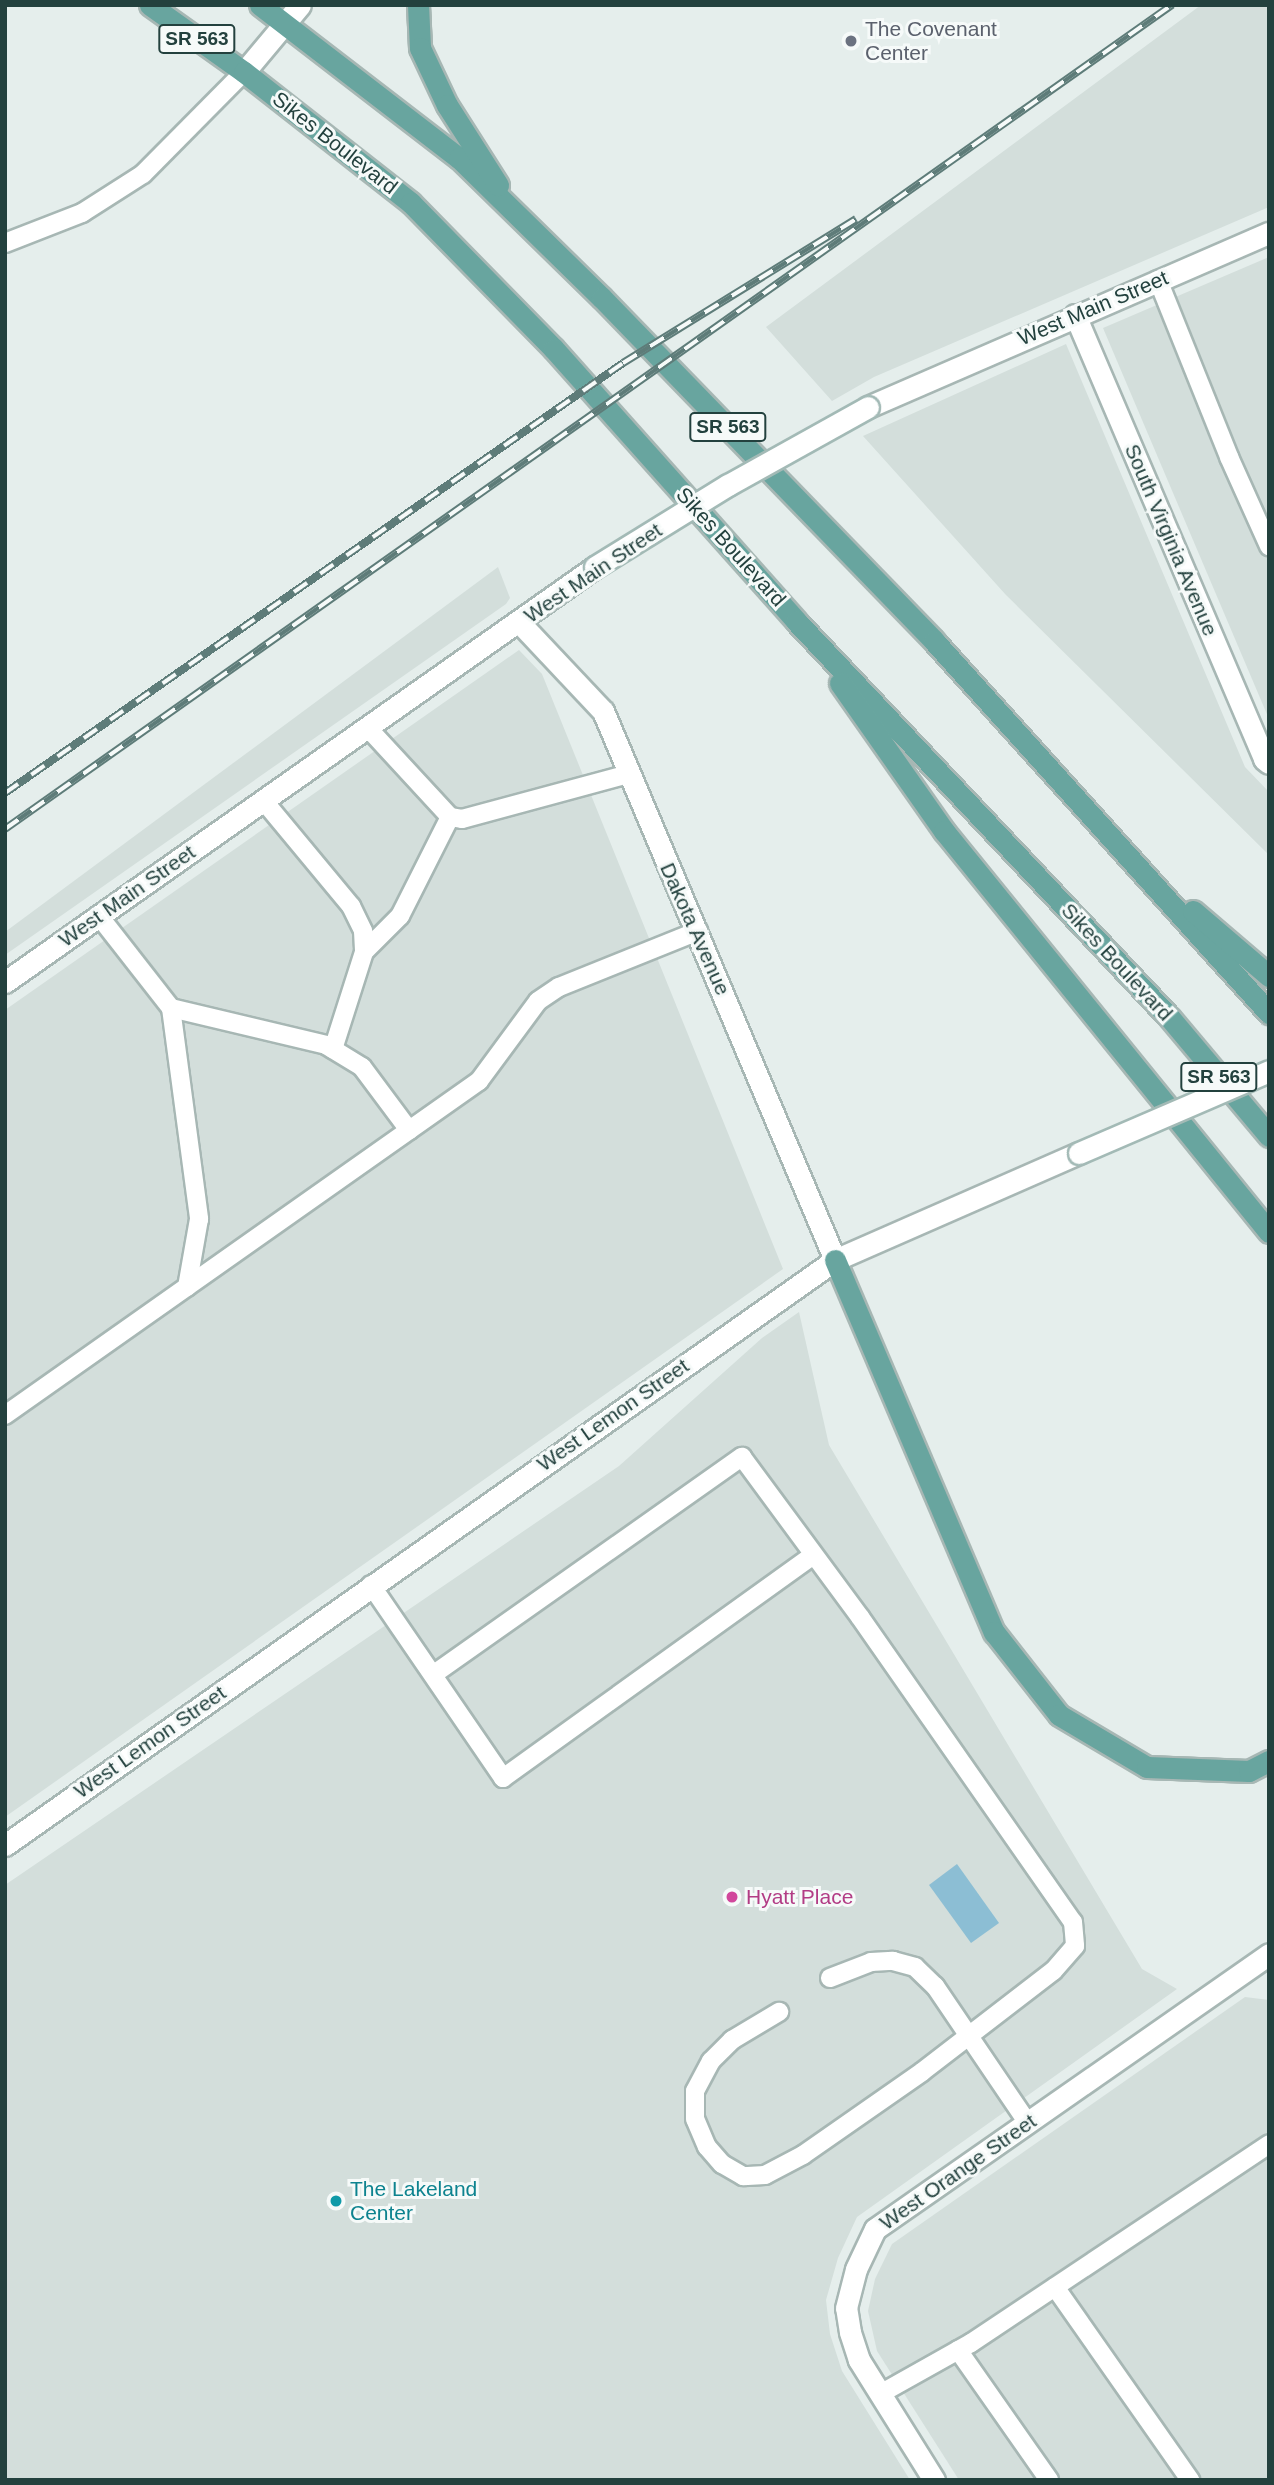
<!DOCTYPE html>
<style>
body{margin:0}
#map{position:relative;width:1274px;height:2485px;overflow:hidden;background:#e5eeec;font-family:Helvetica,sans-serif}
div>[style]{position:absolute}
.built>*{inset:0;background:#d3dedb}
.water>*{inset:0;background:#8cbed4}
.roads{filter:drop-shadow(2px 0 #a7b7b4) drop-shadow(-2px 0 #a7b7b4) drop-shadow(0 2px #a7b7b4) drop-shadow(0 -2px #a7b7b4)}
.lane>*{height:18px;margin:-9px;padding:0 9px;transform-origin:9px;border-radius:9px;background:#fff}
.street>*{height:21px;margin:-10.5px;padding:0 10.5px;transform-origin:10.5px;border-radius:10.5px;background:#fff}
.secondary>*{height:21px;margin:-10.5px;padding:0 10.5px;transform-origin:10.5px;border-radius:10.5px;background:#fff}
.primary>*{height:21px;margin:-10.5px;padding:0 10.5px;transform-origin:10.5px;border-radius:10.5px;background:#68a59f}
.rail>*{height:8px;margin-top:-4px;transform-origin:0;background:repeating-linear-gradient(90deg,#f6faf9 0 16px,#5e7c79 0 32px);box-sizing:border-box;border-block:2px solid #5e7c79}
.bridges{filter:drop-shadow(2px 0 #a3bab6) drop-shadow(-2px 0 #a3bab6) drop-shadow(0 2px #a3bab6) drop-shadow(0 -2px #a3bab6)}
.secondary-bridge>*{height:21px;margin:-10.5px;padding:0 10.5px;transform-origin:10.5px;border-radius:10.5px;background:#fff}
.dots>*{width:19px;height:19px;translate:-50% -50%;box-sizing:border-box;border:4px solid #f6faf9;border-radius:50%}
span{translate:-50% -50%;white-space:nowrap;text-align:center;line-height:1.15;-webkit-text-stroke:6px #f6faf9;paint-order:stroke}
.shield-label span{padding:2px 5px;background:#f6faf9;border:2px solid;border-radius:5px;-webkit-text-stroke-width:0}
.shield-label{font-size:19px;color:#23413e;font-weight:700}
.worship-label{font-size:21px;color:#5b616d}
.left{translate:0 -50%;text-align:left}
.street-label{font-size:21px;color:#23413e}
.hotel-label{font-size:21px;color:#b23c85}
.culture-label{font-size:21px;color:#0d838f}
.frame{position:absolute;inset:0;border:7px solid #23413e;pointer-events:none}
</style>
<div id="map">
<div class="built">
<div style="clip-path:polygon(1201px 5px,1269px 5px,1269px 207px,874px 377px,832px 401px,766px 327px)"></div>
<div style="clip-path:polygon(1269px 257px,1269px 719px,1103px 328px)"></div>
<div style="clip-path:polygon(1066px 344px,1245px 767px,1269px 792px,1269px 855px,1006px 595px,863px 436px)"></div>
<div style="clip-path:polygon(498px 567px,510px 598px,506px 604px,5px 955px,5px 932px)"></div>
<div style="clip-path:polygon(519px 650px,542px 674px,783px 1269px,5px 1817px,5px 1010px)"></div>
<div style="clip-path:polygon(799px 1312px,829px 1445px,1142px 1969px,1177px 1989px,857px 2217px,838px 2258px,826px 2300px,830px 2334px,842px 2371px,910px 2480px,5px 2480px,5px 1885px,619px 1466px,762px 1338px)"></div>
<div style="clip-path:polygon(1245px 1997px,1269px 2000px,1269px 2480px,959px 2480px,877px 2351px,868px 2311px,875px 2279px,892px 2244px)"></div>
</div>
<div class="water">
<div style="clip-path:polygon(957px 1864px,999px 1923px,971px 1943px,929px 1885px)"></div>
</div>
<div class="roads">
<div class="lane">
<div style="left:5px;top:243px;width:83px;rotate:-21.3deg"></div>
<div style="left:82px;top:213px;width:72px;rotate:-32.6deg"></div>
<div style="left:143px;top:174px;width:144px;rotate:-45.3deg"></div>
<div style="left:1158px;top:280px;width:191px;rotate:68.1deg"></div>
<div style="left:1229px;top:457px;width:98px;rotate:65.8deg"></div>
<div style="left:367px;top:727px;width:122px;rotate:47.3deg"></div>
<div style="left:450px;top:817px;width:12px;rotate:9deg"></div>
<div style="left:462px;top:819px;width:173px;rotate:-15.1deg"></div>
<div style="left:263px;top:800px;width:138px;rotate:50.3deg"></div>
<div style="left:351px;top:906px;width:28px;rotate:64deg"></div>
<div style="left:363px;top:931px;width:21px;rotate:87deg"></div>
<div style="left:364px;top:952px;width:102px;rotate:107.7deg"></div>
<div style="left:99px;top:916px;width:117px;rotate:52deg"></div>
<div style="left:171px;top:1008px;width:213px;rotate:82.4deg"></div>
<div style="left:199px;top:1219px;width:69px;rotate:100deg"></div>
<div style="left:364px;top:952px;width:51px;rotate:-45deg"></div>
<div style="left:400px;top:916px;width:111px;rotate:-63.2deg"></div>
<div style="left:171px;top:1008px;width:159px;rotate:13.4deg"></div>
<div style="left:326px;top:1045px;width:42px;rotate:31.4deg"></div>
<div style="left:362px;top:1067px;width:79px;rotate:53.3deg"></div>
<div style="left:5px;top:1415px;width:580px;rotate:-35.17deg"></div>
<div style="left:479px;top:1081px;width:99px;rotate:-53.6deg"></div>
<div style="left:538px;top:1001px;width:25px;rotate:-34deg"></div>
<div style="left:559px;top:987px;width:150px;rotate:-21.9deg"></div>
<div style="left:371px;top:1585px;width:234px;rotate:55.6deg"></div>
<div style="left:503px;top:1778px;width:382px;rotate:-35.7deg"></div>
<div style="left:434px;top:1674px;width:377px;rotate:-35.2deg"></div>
<div style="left:742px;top:1457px;width:199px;rotate:53.6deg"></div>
<div style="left:860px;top:1617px;width:372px;rotate:55.1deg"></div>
<div style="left:1073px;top:1922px;width:24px;rotate:85deg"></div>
<div style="left:1075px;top:1946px;width:33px;rotate:131deg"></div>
<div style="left:1053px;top:1971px;width:165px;rotate:142.4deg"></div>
<div style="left:922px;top:2072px;width:145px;rotate:145.1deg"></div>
<div style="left:803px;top:2155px;width:43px;rotate:152.2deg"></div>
<div style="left:765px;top:2175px;width:22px;rotate:177deg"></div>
<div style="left:743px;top:2176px;width:24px;rotate:-150deg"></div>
<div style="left:722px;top:2164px;width:23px;rotate:-131deg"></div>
<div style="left:707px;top:2147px;width:30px;rotate:-113deg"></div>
<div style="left:695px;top:2119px;width:28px;rotate:-90deg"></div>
<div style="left:695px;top:2091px;width:34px;rotate:-62deg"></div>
<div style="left:711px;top:2061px;width:30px;rotate:-45deg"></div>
<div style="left:732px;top:2040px;width:55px;rotate:-30.8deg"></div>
<div style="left:830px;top:1978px;width:44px;rotate:-21.3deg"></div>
<div style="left:871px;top:1962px;width:22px;rotate:-3deg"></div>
<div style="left:893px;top:1961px;width:23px;rotate:15deg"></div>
<div style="left:915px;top:1967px;width:28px;rotate:44deg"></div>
<div style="left:935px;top:1986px;width:164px;rotate:55.9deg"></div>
<div style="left:1055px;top:2287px;width:236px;rotate:55deg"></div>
<div style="left:958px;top:2350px;width:159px;rotate:55deg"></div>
<div style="left:880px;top:2394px;width:104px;rotate:-29.3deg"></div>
<div style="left:971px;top:2343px;width:358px;rotate:-33.7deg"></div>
</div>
<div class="street">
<div style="left:1075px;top:315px;width:483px;rotate:66.9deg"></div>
<div style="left:1264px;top:759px;width:6px;rotate:39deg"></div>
</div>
<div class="secondary">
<div style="left:244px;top:72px;width:87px;rotate:-50.1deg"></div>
<div style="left:868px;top:407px;width:437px;rotate:-23.5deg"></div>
<div style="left:519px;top:622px;width:122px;rotate:46.7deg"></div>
<div style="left:603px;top:711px;width:596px;rotate:67.09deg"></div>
<div style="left:5px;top:982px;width:721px;rotate:-35.12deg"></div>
<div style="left:5px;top:1845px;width:1015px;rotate:-35.18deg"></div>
<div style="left:835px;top:1260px;width:266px;rotate:-23.7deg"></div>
<div style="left:934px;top:2480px;width:142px;rotate:-122deg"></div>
<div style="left:859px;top:2360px;width:29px;rotate:-108deg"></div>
<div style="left:850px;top:2332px;width:24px;rotate:-99deg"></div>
<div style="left:846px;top:2308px;width:40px;rotate:-75.6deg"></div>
<div style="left:856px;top:2269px;width:44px;rotate:-64.6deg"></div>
<div style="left:875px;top:2229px;width:480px;rotate:-34.9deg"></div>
</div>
<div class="primary">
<div style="left:150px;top:5px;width:115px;rotate:35.5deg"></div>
<div style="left:244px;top:72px;width:212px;rotate:38.1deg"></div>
<div style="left:411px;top:203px;width:204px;rotate:45.6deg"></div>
<div style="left:554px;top:349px;width:364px;rotate:48.3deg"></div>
<div style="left:796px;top:621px;width:545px;rotate:46.71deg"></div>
<div style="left:1170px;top:1018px;width:154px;rotate:50deg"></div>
<div style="left:260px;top:5px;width:251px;rotate:37.6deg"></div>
<div style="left:459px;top:158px;width:200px;rotate:44.4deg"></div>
<div style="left:602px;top:298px;width:477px;rotate:45.9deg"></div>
<div style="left:934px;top:641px;width:501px;rotate:48deg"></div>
<div style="left:418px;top:5px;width:43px;rotate:87.3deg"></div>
<div style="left:420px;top:48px;width:63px;rotate:64.7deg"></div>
<div style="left:447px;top:105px;width:95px;rotate:57.5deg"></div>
<div style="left:840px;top:683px;width:181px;rotate:54.9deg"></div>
<div style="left:944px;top:831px;width:516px;rotate:50.98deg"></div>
<div style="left:1193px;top:911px;width:100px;rotate:40.5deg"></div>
<div style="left:835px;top:1260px;width:405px;rotate:66.9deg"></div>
<div style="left:994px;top:1632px;width:105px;rotate:51.9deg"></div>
<div style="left:1059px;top:1715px;width:102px;rotate:30.6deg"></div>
<div style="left:1147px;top:1767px;width:102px;rotate:2.2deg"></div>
<div style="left:1249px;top:1771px;width:22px;rotate:-27deg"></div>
</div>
</div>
<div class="rail">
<div style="left:5px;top:793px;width:753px;rotate:-34.83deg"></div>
<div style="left:623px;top:363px;width:274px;rotate:-31.7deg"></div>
<div style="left:5px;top:829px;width:1429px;rotate:-35.23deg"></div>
</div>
<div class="bridges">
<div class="secondary-bridge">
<div style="left:595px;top:567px;width:156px;rotate:-31.7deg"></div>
<div style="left:728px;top:485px;width:160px;rotate:-29.1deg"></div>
<div style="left:1079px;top:1153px;width:207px;rotate:-23.3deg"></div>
</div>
</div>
<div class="dots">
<div style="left:851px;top:41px;background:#6b7280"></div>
<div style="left:732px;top:1897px;background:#d1479c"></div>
<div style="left:336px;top:2201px;background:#0f9aa8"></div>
</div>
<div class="shield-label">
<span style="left:197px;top:39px">SR 563</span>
<span style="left:728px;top:427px">SR 563</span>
<span style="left:1219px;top:1077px">SR 563</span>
</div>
<div class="worship-label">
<span class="left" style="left:865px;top:41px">The Covenant<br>Center</span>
</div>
<div class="street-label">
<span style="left:335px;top:143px;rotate:38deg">Sikes Boulevard</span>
<span style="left:1093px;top:308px;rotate:-23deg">West Main Street</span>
<span style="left:1171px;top:540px;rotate:67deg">South Virginia Avenue</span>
<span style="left:731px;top:547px;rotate:48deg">Sikes Boulevard</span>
<span style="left:593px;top:573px;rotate:-34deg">West Main Street</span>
<span style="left:127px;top:896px;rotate:-35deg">West Main Street</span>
<span style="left:695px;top:929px;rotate:66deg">Dakota Avenue</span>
<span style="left:1117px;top:962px;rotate:47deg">Sikes Boulevard</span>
<span style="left:613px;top:1415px;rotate:-35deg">West Lemon Street</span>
<span style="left:150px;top:1742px;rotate:-35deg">West Lemon Street</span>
<span style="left:958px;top:2172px;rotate:-35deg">West Orange Street</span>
</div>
<div class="hotel-label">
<span class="left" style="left:746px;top:1897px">Hyatt Place</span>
</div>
<div class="culture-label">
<span class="left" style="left:350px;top:2201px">The Lakeland<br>Center</span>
</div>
<div class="frame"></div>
</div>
